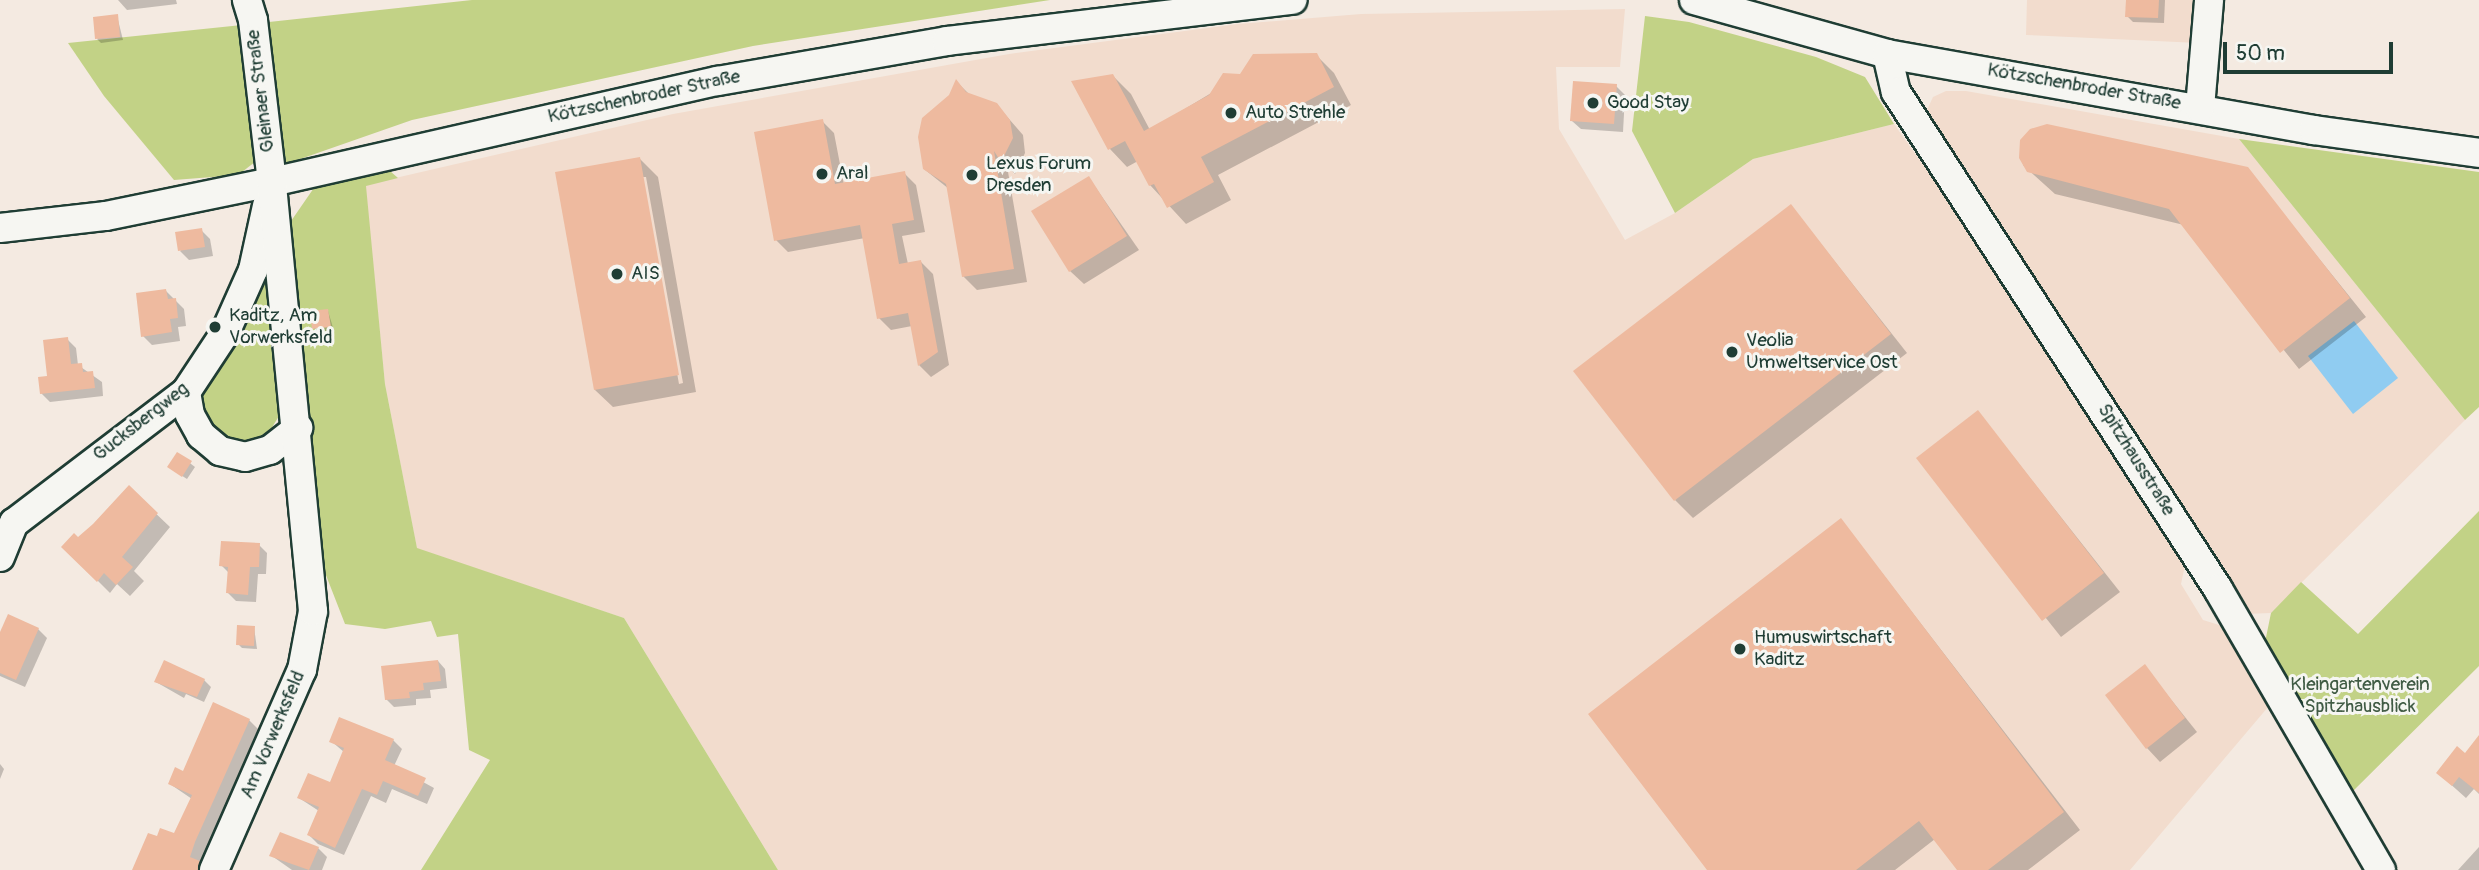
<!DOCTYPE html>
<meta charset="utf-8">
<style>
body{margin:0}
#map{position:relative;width:2479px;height:870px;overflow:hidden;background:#f4eae1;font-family:Pangolin,sans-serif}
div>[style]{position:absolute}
.built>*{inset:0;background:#f2dccd}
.green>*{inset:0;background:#c2d286}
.water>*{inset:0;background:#90ccf1}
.shadow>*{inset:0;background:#0003}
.building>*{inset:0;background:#eeba9f}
.roads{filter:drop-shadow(2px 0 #1f3d34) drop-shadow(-2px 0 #1f3d34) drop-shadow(0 2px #1f3d34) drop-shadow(0 -2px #1f3d34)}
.minor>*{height:28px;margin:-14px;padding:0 14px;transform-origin:14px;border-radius:14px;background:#f6f6f2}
.dots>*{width:19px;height:19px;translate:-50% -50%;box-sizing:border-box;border:4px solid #f6f6f2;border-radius:50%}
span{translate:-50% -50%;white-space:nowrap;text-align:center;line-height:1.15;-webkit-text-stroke:6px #f6f6f2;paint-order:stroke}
.street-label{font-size:19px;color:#1f3d34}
.poi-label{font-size:19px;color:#1f3d34}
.left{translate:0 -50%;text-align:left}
.park-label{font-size:19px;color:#405b44}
.scale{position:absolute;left:2223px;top:42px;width:170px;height:32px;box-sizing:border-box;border:4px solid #1f3d34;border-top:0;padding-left:9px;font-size:21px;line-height:24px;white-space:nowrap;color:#1f3d34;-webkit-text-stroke:5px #f6f6f2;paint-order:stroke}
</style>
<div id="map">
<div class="built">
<div style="clip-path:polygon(2027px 0,2222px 0,2220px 44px,2026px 35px)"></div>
<div style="clip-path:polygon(1625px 9px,1620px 67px,1556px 67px,1559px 129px,1625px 240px,1675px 213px,1753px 159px,1894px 124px,1988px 256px,2187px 556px,2181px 584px,2203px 620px,2232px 629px,2274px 700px,2130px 870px,778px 870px,624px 618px,417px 549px,385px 384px,365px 185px,673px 114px,1009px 54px,1238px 24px,1361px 14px)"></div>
<div style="clip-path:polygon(1946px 91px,1966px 91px,2239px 139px,2465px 420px,2271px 613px,2245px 614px,1931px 128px,1927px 110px,1933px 97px)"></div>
</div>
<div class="green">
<div style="clip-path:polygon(472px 0,1050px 0,753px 46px,412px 120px,286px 164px,269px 22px)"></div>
<div style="clip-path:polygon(1645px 16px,1689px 22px,1816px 57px,1865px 77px,1894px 124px,1753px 159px,1675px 213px,1632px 131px)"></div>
<div style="clip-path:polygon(242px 25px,255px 162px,238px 175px,174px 180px,104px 96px,68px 43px)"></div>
<div style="clip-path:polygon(2239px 139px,2479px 172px,2479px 407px,2465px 420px)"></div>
<div style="clip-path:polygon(382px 164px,398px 178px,366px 186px,385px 384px,417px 548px,624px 618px,778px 870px,421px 870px,490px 760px,469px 750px,458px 634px,437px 637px,431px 621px,385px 629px,345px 624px,322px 565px,289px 224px,318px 182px)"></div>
<div style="clip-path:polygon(263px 280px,268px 283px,282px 411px,265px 439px,236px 445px,212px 433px,200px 405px,204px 388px)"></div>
<div style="clip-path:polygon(2479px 511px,2479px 666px,2348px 796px,2263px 652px,2271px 613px,2301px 582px,2358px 634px)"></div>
</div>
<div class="water">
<div style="clip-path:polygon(2354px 321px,2398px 378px,2353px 414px,2308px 356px)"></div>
</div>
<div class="shadow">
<div style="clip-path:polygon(176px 0,177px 4px,127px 10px,118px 0)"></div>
<div style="clip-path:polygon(2127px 0,2165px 0,2164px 23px,2133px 22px,2127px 16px)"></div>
<div style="clip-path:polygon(117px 16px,123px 40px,101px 43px,97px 39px)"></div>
<div style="clip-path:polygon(1316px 55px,1334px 73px,1351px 105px,1218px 175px,1231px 200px,1186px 224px,1150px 185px,1138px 161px,1127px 167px,1110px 149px,1113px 76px,1131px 94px,1150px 130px,1241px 75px)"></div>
<div style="clip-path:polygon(957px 82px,969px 94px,996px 104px,1023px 135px,1025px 153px,1015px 174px,1007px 166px,1027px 282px,977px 290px,963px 276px,949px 189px,924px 169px)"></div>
<div style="clip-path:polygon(1616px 86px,1625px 95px,1623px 132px,1581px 129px,1572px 121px)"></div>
<div style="clip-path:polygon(822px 121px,834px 133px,844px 185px,904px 173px,916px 185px,925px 232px,902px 236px,908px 264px,921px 262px,933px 274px,949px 365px,931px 377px,919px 365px,912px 326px,891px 330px,879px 318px,865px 238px,788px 252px,776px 240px)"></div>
<div style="clip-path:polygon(evenodd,640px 159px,658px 177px,696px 392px,613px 407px,595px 390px,640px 159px,642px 177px,646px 177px,683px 383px,679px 384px,642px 177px)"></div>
<div style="clip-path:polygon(2023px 165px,2247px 169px,2366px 317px,2299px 369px,2184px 225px,2055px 194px)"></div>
<div style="clip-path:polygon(1089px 178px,1139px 250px,1084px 284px,1070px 271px)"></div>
<div style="clip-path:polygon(1791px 206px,1907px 353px,1693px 518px,1675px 500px)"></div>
<div style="clip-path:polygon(201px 230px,210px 239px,213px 256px,189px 260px,180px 251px)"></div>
<div style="clip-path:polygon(166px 291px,184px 309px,186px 326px,178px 327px,180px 341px,152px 345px,143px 336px)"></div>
<div style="clip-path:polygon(328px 311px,334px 331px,318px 332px,314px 328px)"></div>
<div style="clip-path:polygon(67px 339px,76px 348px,78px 365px,102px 382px,103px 396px,50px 402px,41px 393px)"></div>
<div style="clip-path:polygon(1978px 412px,2120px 592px,2061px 637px,1919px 458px)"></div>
<div style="clip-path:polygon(178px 454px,195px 467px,187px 479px,173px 470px)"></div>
<div style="clip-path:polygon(129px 488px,170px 527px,134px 571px,144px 581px,130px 596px,117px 584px,110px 593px,64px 547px,78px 540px)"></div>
<div style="clip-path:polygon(1841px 520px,2080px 830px,2028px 870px,1959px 870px,1935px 839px,1895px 870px,1709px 870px)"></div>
<div style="clip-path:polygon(259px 545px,267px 553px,266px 574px,258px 574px,256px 602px,236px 601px,228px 593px,229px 573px,221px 565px)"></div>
<div style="clip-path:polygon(254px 627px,257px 649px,242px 648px,238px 644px)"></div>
<div style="clip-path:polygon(38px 629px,47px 638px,25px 687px,0 676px,0 636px)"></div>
<div style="clip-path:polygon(438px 661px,445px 669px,447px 688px,430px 690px,431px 698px,416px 699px,416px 705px,394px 707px,386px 699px)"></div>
<div style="clip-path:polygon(2145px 667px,2197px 732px,2160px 762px,2147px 748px)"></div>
<div style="clip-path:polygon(204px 680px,211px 687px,204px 702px,186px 694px,184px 698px,156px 682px)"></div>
<div style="clip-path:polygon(249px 720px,258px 729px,197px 870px,134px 870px,158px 839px,175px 836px,192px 799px,170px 784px)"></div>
<div style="clip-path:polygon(2479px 738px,2479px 794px,2474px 789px,2466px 798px,2438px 773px,2465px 755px)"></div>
<div style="clip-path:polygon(393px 740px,402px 749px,394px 766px,434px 788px,427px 804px,392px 789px,386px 803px,371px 796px,344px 855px,318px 844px,309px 835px,319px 811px,299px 798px,331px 785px,344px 752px,331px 741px)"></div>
<div style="clip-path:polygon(0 764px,4px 769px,0 779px)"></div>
<div style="clip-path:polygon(2479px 847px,2479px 870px,2458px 870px)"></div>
<div style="clip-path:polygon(318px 848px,327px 857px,322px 870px,292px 870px,272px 856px)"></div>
</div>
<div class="building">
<div style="clip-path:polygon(2126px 0,2159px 0,2158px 18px,2125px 17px)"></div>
<div style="clip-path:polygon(118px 14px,120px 37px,95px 39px,93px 17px)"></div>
<div style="clip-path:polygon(1317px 53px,1334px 87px,1201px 157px,1214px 182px,1167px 208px,1154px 184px,1149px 186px,1125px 141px,1108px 150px,1071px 81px,1113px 74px,1144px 131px,1209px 95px,1223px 73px,1240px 74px,1253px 54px)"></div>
<div style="clip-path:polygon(956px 79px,966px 92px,997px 103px,1010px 120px,1013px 138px,1001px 162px,994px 151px,1014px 269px,962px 277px,946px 184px,923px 169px,918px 137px,922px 118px,949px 95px)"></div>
<div style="clip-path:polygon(1573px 81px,1617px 84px,1614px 124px,1570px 121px)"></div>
<div style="clip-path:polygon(823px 119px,835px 184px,905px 171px,914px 220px,892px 224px,899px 264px,921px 260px,938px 352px,918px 366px,908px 313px,877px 319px,860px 225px,774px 241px,754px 132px)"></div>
<div style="clip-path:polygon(2047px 124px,2248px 167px,2350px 298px,2280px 353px,2169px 209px,2027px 172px,2019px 158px,2020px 140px,2030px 129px)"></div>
<div style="clip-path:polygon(640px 157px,679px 375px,594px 390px,555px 172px)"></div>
<div style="clip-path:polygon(1089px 176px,1127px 236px,1069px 272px,1031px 211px)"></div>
<div style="clip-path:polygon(1791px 204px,1891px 334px,1674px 501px,1573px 371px)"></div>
<div style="clip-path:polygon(202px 228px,205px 247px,178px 251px,175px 232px)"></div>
<div style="clip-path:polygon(166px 289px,168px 299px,176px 298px,178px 318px,170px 319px,172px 332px,141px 337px,136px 293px)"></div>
<div style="clip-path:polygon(328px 309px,331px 327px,312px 329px,310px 311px)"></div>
<div style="clip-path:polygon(68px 337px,71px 364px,82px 363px,83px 372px,93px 371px,95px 388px,40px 394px,38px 377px,47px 376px,43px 340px)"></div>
<div style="clip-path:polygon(1978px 410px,2104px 573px,2042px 621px,1916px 458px)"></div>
<div style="clip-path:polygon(177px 452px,192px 461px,182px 477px,167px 467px)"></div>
<div style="clip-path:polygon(129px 485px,158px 513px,122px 557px,133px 567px,116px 585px,104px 573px,97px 582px,61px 547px,74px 533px,78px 537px,93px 524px)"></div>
<div style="clip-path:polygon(1841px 518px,2064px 812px,1988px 870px,1957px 870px,1919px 821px,1856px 870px,1707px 870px,1588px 714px)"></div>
<div style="clip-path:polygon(221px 541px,260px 543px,259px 567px,250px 567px,248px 595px,226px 593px,228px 567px,219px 566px)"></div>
<div style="clip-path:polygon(8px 614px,39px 628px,16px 680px,0 673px,0 632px)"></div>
<div style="clip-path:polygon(237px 625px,255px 626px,254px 646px,236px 645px)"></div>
<div style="clip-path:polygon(164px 660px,205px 679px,197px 697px,154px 682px)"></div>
<div style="clip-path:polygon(438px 660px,441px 681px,423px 683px,424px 690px,409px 692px,410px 698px,385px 700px,381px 666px)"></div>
<div style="clip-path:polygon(2145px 664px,2185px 718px,2146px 749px,2105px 695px)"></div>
<div style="clip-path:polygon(213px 702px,250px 719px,195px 842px,190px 857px,200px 861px,198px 870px,132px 870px,148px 833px,157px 836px,160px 828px,174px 833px,192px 795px,168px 784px,175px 767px,183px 771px)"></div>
<div style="clip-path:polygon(339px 717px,394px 739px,385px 760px,426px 778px,418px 796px,383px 781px,377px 795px,362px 789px,335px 848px,307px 835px,319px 807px,297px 798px,308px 773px,330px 782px,344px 748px,329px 742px)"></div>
<div style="clip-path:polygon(2479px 735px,2479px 793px,2459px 777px,2452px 786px,2436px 773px,2457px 746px,2465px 753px)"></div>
<div style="clip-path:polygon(280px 832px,319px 847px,309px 870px,269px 856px)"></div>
</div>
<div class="roads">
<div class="minor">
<div style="left:1694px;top:0;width:200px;rotate:15.6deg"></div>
<div style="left:1887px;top:54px;width:434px;rotate:10.1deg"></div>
<div style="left:2314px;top:130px;width:167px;rotate:7.9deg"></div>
<div style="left:1887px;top:54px;width:39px;rotate:77deg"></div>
<div style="left:1896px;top:92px;width:592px;rotate:57.06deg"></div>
<div style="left:2218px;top:589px;width:325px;rotate:59.9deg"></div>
<div style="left:2200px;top:108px;width:108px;rotate:-85.2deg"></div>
<div style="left:0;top:228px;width:107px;rotate:-6.5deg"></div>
<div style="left:106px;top:216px;width:169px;rotate:-11.6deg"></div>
<div style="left:272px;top:182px;width:457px;rotate:-12.8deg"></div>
<div style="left:718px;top:81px;width:232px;rotate:-9.9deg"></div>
<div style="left:947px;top:41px;width:348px;rotate:-6.8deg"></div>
<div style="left:186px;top:392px;width:23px;rotate:80deg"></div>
<div style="left:190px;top:415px;width:23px;rotate:61deg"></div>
<div style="left:201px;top:435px;width:25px;rotate:40deg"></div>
<div style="left:220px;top:451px;width:26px;rotate:13deg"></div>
<div style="left:245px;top:457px;width:26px;rotate:-16deg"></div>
<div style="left:270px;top:450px;width:36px;rotate:-38deg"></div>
<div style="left:0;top:557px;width:37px;rotate:-68deg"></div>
<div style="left:14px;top:523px;width:216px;rotate:-37.3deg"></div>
<div style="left:186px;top:392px;width:71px;rotate:-56.5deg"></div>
<div style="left:225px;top:333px;width:69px;rotate:-66deg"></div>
<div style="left:253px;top:270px;width:66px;rotate:-77.7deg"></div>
<div style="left:214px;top:870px;width:219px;rotate:-66.3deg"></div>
<div style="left:302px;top:670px;width:60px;rotate:-79.4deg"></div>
<div style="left:313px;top:611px;width:431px;rotate:-95.5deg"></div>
<div style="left:272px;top:182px;width:163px;rotate:-96.7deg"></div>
<div style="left:253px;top:20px;width:21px;rotate:-107deg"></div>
</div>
</div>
<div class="dots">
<div style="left:1593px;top:103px;background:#1f3d34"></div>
<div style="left:1231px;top:113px;background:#1f3d34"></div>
<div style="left:822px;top:174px;background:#1f3d34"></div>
<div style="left:972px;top:175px;background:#1f3d34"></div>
<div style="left:617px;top:274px;background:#1f3d34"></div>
<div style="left:215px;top:327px;background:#1f3d34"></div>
<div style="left:1732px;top:352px;background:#1f3d34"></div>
<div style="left:1740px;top:649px;background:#1f3d34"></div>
</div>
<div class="street-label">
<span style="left:2084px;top:87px;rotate:10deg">Kötzschenbroder Straße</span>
<span style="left:261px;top:91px;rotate:-97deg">Gleinaer Straße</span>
<span style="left:644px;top:97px;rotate:-12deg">Kötzschenbroder Straße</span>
<span style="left:141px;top:422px;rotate:-38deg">Gucksbergweg</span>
<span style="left:2136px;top:460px;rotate:58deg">Spitzhausstraße</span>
<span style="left:273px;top:735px;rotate:-67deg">Am Vorwerksfeld</span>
</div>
<div class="poi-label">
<span class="left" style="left:1607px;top:103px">Good Stay</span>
<span class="left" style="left:1245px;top:113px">Auto Strehle</span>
<span class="left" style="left:986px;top:175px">Lexus Forum<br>Dresden</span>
<span class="left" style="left:836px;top:174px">Aral</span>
<span class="left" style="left:631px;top:274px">AIS</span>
<span class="left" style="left:229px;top:327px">Kaditz, Am<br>Vorwerksfeld</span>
<span class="left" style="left:1746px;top:352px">Veolia<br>Umweltservice Ost</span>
<span class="left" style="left:1754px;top:649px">Humuswirtschaft<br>Kaditz</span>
</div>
<div class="park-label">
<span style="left:2360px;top:696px">Kleingartenverein<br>Spitzhausblick</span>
</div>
<div class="scale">50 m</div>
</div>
